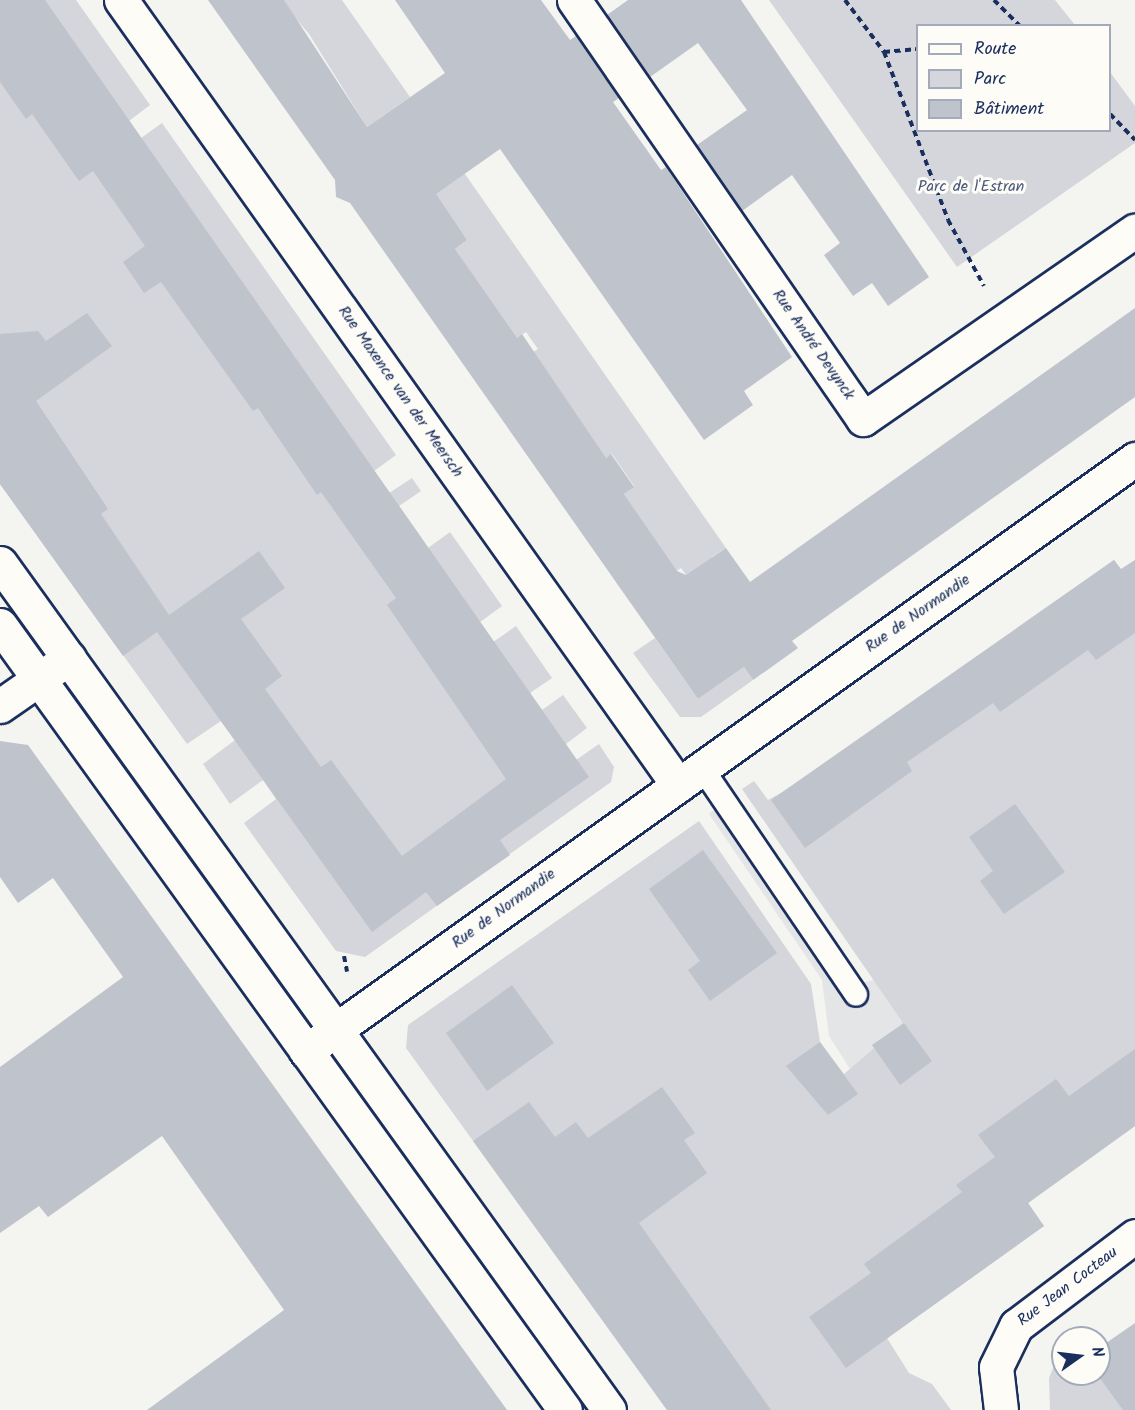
<!DOCTYPE html>
<meta charset="utf-8">
<style>
body{margin:0}
#map{position:relative;width:1135px;height:1410px;overflow:hidden;background:#f4f4f1;font-family:Kalam,sans-serif}
div>[style]{position:absolute}
.built>*{inset:0;background:#e4e5e6}
.green>*{inset:0;background:#d4d6db}
.building>*{inset:0;background:#bfc3cc}
.path>*{height:4px;margin-top:-2px;transform-origin:0;background:repeating-linear-gradient(90deg,#1b2f5e 0 6px,transparent 0 10.5px)}
.roads{filter:drop-shadow(2px 0 #1b2f5e) drop-shadow(-2px 0 #1b2f5e) drop-shadow(0 2px #1b2f5e) drop-shadow(0 -2px #1b2f5e)}
.service>*{height:22px;margin:-11px;padding:0 11px;transform-origin:11px;border-radius:11px;background:#fdfcf7}
.minor>*{height:33px;margin:-16.5px;padding:0 16.5px;transform-origin:16.5px;border-radius:16.5px;background:#fdfcf7}
.secondary>*{height:33px;margin:-16.5px;padding:0 16.5px;transform-origin:16.5px;border-radius:16.5px;background:#fdfcf7}
span{translate:-50% -50%;white-space:nowrap;text-align:center;line-height:1.15;-webkit-text-stroke:6px #fdfcf7;paint-order:stroke}
.park-label{font-size:16px;color:#49597d}
.street-label{font-size:16px;color:#1b2f5e}
.legend{position:absolute;left:916px;top:24px;width:195px;height:108px;box-sizing:border-box;background:#fdfcf7;border:2px solid #a3aaba;margin:0;padding:8px 10px;list-style:none;font-size:18px;color:#1b2f5e}
.legend li{display:flex;align-items:center;gap:12px;height:30px}
.legend b{width:30px;border:2px solid #a3aaba}
.north{position:absolute;left:1051px;top:1326px;width:60px;height:60px;box-sizing:border-box;background:#fdfcf7;border:2px solid #a3aaba;border-radius:50%;rotate:76deg;font-size:16px;font-weight:700;line-height:24px;text-align:center;color:#1b2f5e}
.north::after{content:'';display:block;margin:auto;width:21px;height:27px;background:#1b2f5e;clip-path:polygon(50% 0,100% 100%,50% 72%,0 100%)}
</style>
<div id="map">
<div class="built">
<div style="clip-path:polygon(732px 796px,859px 983px,874px 980px,904px 1023px,850px 1069px,829px 1036px,822px 980px,709px 814px)"></div>
</div>
<div class="green">
<div style="clip-path:polygon(0 0,76px 0,150px 105px,129px 121px,141px 138px,162px 123px,396px 455px,374px 471px,389px 493px,412px 478px,421px 491px,399px 506px,428px 548px,450px 532px,502px 606px,472px 628px,486px 647px,516px 626px,552px 678px,530px 693px,542px 710px,563px 695px,587px 728px,566px 744px,576px 760px,599px 744px,614px 767px,611px 782px,365px 957px,336px 951px,244px 823px,276px 799px,263px 780px,230px 804px,203px 764px,235px 740px,221px 721px,187px 744px,0 484px)"></div>
<div style="clip-path:polygon(280px 0,342px 0,410px 97px,367px 127px,309px 34px)"></div>
<div style="clip-path:polygon(769px 0,1055px 0,1075px 25px,918px 26px,918px 130px,1110px 130px,1110px 72px,1135px 106px,1135px 143px,957px 267px)"></div>
<div style="clip-path:polygon(420px 174px,465px 174px,726px 548px,712px 557px,705px 602px,681px 568px,631px 603px,616px 582px,662px 550px,624px 494px,634px 486px,612px 454px,604px 459px,533px 352px,538px 349px,526px 332px,515px 339px,455px 249px,467px 240px)"></div>
<div style="clip-path:polygon(1114px 560px,1121px 570px,1135px 560px,1135px 1126px,1028px 1203px,1044px 1226px,887px 1338px,909px 1373px,932px 1384px,951px 1410px,667px 1410px,406px 1048px,408px 1025px,699px 821px,811px 984px,820px 1042px,844px 1074px,903px 1023px,742px 789px,754px 781px,768px 800px,788px 789px)"></div>
<div style="clip-path:polygon(655px 638px,698px 699px,744px 667px,753px 680px,701px 717px,680px 717px,633px 653px)"></div>
<div style="clip-path:polygon(130px 762px,256px 938px,245px 946px,118px 769px)"></div>
<div style="clip-path:polygon(409px 1152px,596px 1410px,579px 1410px,398px 1160px)"></div>
<div style="clip-path:polygon(1063px 1343px,1063px 1374px,1099px 1374px,1135px 1410px,1050px 1410px,1049px 1378px)"></div>
</div>
<div class="building">
<div style="clip-path:polygon(0 0,45px 0,589px 777px,500px 840px,510px 855px,437px 906px,426px 892px,372px 932px,157px 632px,123px 656px,0 484px,0 334px,38px 331px,46px 341px,87px 313px,112px 346px,36px 401px,108px 509px,101px 514px,169px 615px,259px 551px,285px 588px,241px 619px,282px 676px,265px 689px,321px 767px,331px 760px,402px 856px,506px 779px,387px 605px,396px 598px,321px 492px,317px 495px,258px 408px,253px 411px,161px 282px,144px 293px,123px 262px,145px 246px,93px 171px,79px 181px,32px 114px,26px 119px,0 82px)"></div>
<div style="clip-path:polygon(208px 0,284px 0,367px 127px,445px 73px,395px 0,541px 0,570px 40px,576px 36px,619px 98px,613px 102px,661px 170px,666px 167px,792px 357px,744px 391px,753px 405px,704px 440px,500px 149px,436px 194px,467px 240px,455px 249px,517px 338px,522px 334px,606px 458px,611px 454px,634px 487px,624px 494px,677px 571px,686px 575px,726px 548px,750px 582px,1135px 308px,1135px 397px,792px 641px,798px 648px,773px 666px,753px 680px,744px 667px,698px 699px,350px 203px,336px 197px,335px 180px)"></div>
<div style="clip-path:polygon(628px 0,741px 0,929px 277px,888px 306px,872px 283px,853px 296px,824px 255px,840px 243px,792px 175px,742px 211px,697px 145px,747px 110px,698px 43px,650px 77px,607px 15px)"></div>
<div style="clip-path:polygon(1114px 560px,1121px 569px,1135px 560px,1135px 633px,1096px 660px,1088px 650px,1000px 712px,993px 703px,907px 762px,912px 771px,805px 848px,771px 800px)"></div>
<div style="clip-path:polygon(0 741px,28px 745px,507px 1410px,147px 1410px,284px 1310px,162px 1136px,48px 1217px,39px 1206px,0 1233px,0 1067px,123px 977px,53px 878px,18px 903px,0 877px)"></div>
<div style="clip-path:polygon(1015px 804px,1065px 872px,1004px 914px,980px 881px,993px 871px,969px 837px)"></div>
<div style="clip-path:polygon(703px 850px,777px 953px,710px 1001px,688px 970px,700px 961px,649px 889px)"></div>
<div style="clip-path:polygon(512px 985px,554px 1043px,487px 1091px,446px 1033px)"></div>
<div style="clip-path:polygon(904px 1023px,932px 1061px,900px 1085px,872px 1045px)"></div>
<div style="clip-path:polygon(820px 1042px,858px 1094px,828px 1115px,786px 1066px)"></div>
<div style="clip-path:polygon(1135px 1049px,1135px 1126px,1028px 1203px,1044px 1226px,846px 1368px,809px 1317px,871px 1273px,864px 1264px,962px 1192px,956px 1185px,995px 1157px,978px 1135px,1056px 1079px,1069px 1096px)"></div>
<div style="clip-path:polygon(662px 1087px,695px 1133px,684px 1140px,707px 1173px,639px 1223px,771px 1410px,667px 1410px,473px 1141px,529px 1102px,555px 1137px,576px 1122px,588px 1138px)"></div>
<div style="clip-path:polygon(1135px 1323px,1135px 1410px,1123px 1410px,1099px 1377px,1099px 1348px)"></div>
</div>
<div class="path">
<div style="left:845px;top:0;width:65px;rotate:53.1deg"></div>
<div style="left:884px;top:52px;width:180px;rotate:69.1deg"></div>
<div style="left:948px;top:220px;width:75px;rotate:61.4deg"></div>
<div style="left:994px;top:0;width:37px;rotate:45deg"></div>
<div style="left:884px;top:52px;width:34px;rotate:-5deg"></div>
<div style="left:1110px;top:114px;width:36px;rotate:46deg"></div>
<div style="left:344px;top:956px;width:16px;rotate:79deg"></div>
</div>
<div class="roads">
<div class="service">
<div style="left:702px;top:768px;width:274px;rotate:55.8deg"></div>
</div>
<div class="minor">
<div style="left:121px;top:0;width:963px;rotate:54.64deg"></div>
<div style="left:574px;top:0;width:509px;rotate:55.4deg"></div>
<div style="left:863px;top:419px;width:331px;rotate:-34.7deg"></div>
<div style="left:0;top:706px;width:84px;rotate:-34.8deg"></div>
<div style="left:306px;top:1051px;width:1019px;rotate:-35.53deg"></div>
<div style="left:1001px;top:1410px;width:43px;rotate:-96.6deg"></div>
<div style="left:996px;top:1367px;width:46px;rotate:-64deg"></div>
<div style="left:1016px;top:1326px;width:149px;rotate:-37.1deg"></div>
</div>
<div class="secondary">
<div style="left:0;top:563px;width:1043px;rotate:54.28deg"></div>
<div style="left:0;top:625px;width:967px;rotate:54.26deg"></div>
</div>
</div>
<div class="park-label">
<span style="left:971px;top:187px">Parc de l'Estran</span>
</div>
<div class="street-label">
<span style="left:813px;top:345px;rotate:55deg">Rue André Devynck</span>
<span style="left:400px;top:392px;rotate:55deg">Rue Maxence van der Meersch</span>
<span style="left:918px;top:614px;rotate:-35deg">Rue de Normandie</span>
<span style="left:504px;top:909px;rotate:-36deg">Rue de Normandie</span>
<span style="left:1068px;top:1287px;rotate:-37deg">Rue Jean Cocteau</span>
</div>
<ul class="legend">
<li><b style="height:8px;background:#fdfcf7"></b>Route</li>
<li><b style="height:16px;background:#d4d6db"></b>Parc</li>
<li><b style="height:16px;background:#bfc3cc"></b>Bâtiment</li>
</ul>
<div class="north">N</div>
</div>
